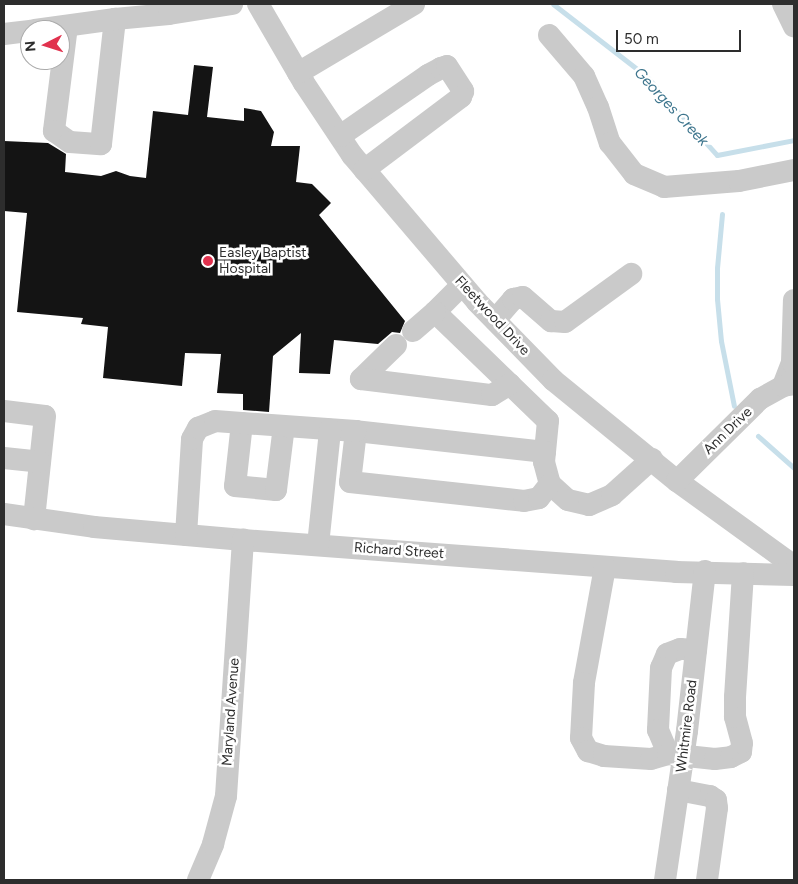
<!DOCTYPE html>
<style>
body{margin:0}
#map{position:relative;width:798px;height:884px;overflow:hidden;background:#fff;font-family:Figtree,sans-serif}
div>[style]{position:absolute}
.stream>*{height:5px;margin:-2.5px;padding:0 2.5px;transform-origin:2.5px;border-radius:2.5px;background:#c7dfea}
.building>*{inset:0;background:#141414}
.minor>*{height:22px;margin:-11px;padding:0 11px;transform-origin:11px;border-radius:11px;background:#cacaca}
.dots>*{width:14px;height:14px;translate:-50% -50%;box-sizing:border-box;border:2px solid #fff;border-radius:50%}
span{translate:-50% -50%;white-space:nowrap;text-align:center;line-height:1.15;-webkit-text-stroke:5px #fff;paint-order:stroke}
.poi-label{font-size:14px;color:#2d2d2d}
.left{translate:0 -50%;text-align:left}
.street-label{font-size:14px;color:#2d2d2d}
.water-label{font-size:15px;color:#3d758d;font-style:italic}
.frame{position:absolute;inset:0;border:5px solid #2d2d2d;pointer-events:none}
.north{position:absolute;left:20px;top:20px;width:50px;height:50px;box-sizing:border-box;background:#fff;border:1px solid #ababab;border-radius:50%;rotate:265deg;font-size:14px;font-weight:700;line-height:20px;text-align:center;color:#2d2d2d}
.north::after{content:'';display:block;margin:auto;width:18px;height:22px;background:#e1324e;clip-path:polygon(50% 0,100% 100%,50% 72%,0 100%)}
.scale{position:absolute;left:616px;top:30px;width:125px;height:22px;box-sizing:border-box;border:2px solid #2d2d2d;border-top:0;padding-left:6px;font-size:15px;line-height:18px;white-space:nowrap;color:#2d2d2d;-webkit-text-stroke:4px #fff;paint-order:stroke}
</style>
<div id="map">
<div class="stream">
<div style="left:553px;top:4px;width:118px;rotate:37.7deg"></div>
<div style="left:646px;top:76px;width:106px;rotate:48.1deg"></div>
<div style="left:717px;top:155px;width:78px;rotate:-11deg"></div>
<div style="left:722px;top:214px;width:54px;rotate:95.3deg"></div>
<div style="left:717px;top:268px;width:31px;rotate:90deg"></div>
<div style="left:717px;top:299px;width:42px;rotate:84.6deg"></div>
<div style="left:721px;top:341px;width:66px;rotate:78.7deg"></div>
<div style="left:758px;top:436px;width:48px;rotate:41.6deg"></div>
</div>
<div class="building">
<div style="clip-path:polygon(194px 65px,213px 67px,207px 117px,244px 121px,244px 108px,261px 111px,274px 132px,271px 146px,300px 146px,296px 182px,312px 184px,331px 203px,319px 215px,405px 321px,400px 333px,392px 332px,378px 344px,334px 340px,330px 374px,299px 373px,301px 333px,273px 356px,269px 412px,243px 410px,243px 394px,217px 393px,221px 354px,185px 353px,182px 386px,103px 378px,108px 327px,81px 324px,83px 318px,17px 312px,27px 213px,4px 211px,4px 141px,48px 143px,66px 154px,65px 172px,101px 176px,116px 171px,130px 176px,146px 178px,153px 111px,188px 115px)"></div>
</div>
<div class="minor">
<div style="left:258px;top:4px;width:91px;rotate:59.8deg"></div>
<div style="left:304px;top:83px;width:87px;rotate:56.3deg"></div>
<div style="left:352px;top:155px;width:193px;rotate:49.6deg"></div>
<div style="left:477px;top:302px;width:109px;rotate:45.7deg"></div>
<div style="left:553px;top:380px;width:160px;rotate:39.2deg"></div>
<div style="left:677px;top:481px;width:145px;rotate:36deg"></div>
<div style="left:783px;top:4px;width:25px;rotate:64deg"></div>
<div style="left:67px;top:26px;width:106px;rotate:97.1deg"></div>
<div style="left:54px;top:131px;width:19px;rotate:35deg"></div>
<div style="left:70px;top:142px;width:31px;rotate:4deg"></div>
<div style="left:101px;top:144px;width:126px;rotate:-83.6deg"></div>
<div style="left:35px;top:30px;width:81px;rotate:-7.8deg"></div>
<div style="left:115px;top:19px;width:54px;rotate:-5.3deg"></div>
<div style="left:169px;top:14px;width:64px;rotate:-9deg"></div>
<div style="left:4px;top:34px;width:26px;rotate:-7deg"></div>
<div style="left:549px;top:35px;width:54px;rotate:49.5deg"></div>
<div style="left:584px;top:76px;width:34px;rotate:66deg"></div>
<div style="left:598px;top:107px;width:38px;rotate:72deg"></div>
<div style="left:610px;top:143px;width:39px;rotate:52deg"></div>
<div style="left:634px;top:174px;width:33px;rotate:23deg"></div>
<div style="left:664px;top:187px;width:75px;rotate:-4.6deg"></div>
<div style="left:739px;top:181px;width:56px;rotate:-11.3deg"></div>
<div style="left:298px;top:73px;width:135px;rotate:-30.7deg"></div>
<div style="left:340px;top:136px;width:107px;rotate:-34.7deg"></div>
<div style="left:428px;top:75px;width:15px;rotate:-28deg"></div>
<div style="left:441px;top:68px;width:6px;rotate:-18deg"></div>
<div style="left:447px;top:66px;width:30px;rotate:57deg"></div>
<div style="left:463px;top:91px;width:6px;rotate:108deg"></div>
<div style="left:461px;top:97px;width:121px;rotate:143deg"></div>
<div style="left:462px;top:285px;width:38px;rotate:135deg"></div>
<div style="left:435px;top:312px;width:157px;rotate:44deg"></div>
<div style="left:548px;top:421px;width:41px;rotate:95.6deg"></div>
<div style="left:544px;top:462px;width:23px;rotate:75deg"></div>
<div style="left:550px;top:484px;width:24px;rotate:42deg"></div>
<div style="left:568px;top:500px;width:22px;rotate:13deg"></div>
<div style="left:589px;top:505px;width:25px;rotate:-23deg"></div>
<div style="left:612px;top:495px;width:54px;rotate:-42deg"></div>
<div style="left:495px;top:320px;width:28px;rotate:-49deg"></div>
<div style="left:513px;top:299px;width:10px;rotate:-11deg"></div>
<div style="left:523px;top:297px;width:37px;rotate:41deg"></div>
<div style="left:551px;top:321px;width:14px;rotate:4deg"></div>
<div style="left:565px;top:322px;width:82px;rotate:-36deg"></div>
<div style="left:413px;top:331px;width:29px;rotate:-41deg"></div>
<div style="left:396px;top:345px;width:49px;rotate:135.8deg"></div>
<div style="left:361px;top:379px;width:132px;rotate:7deg"></div>
<div style="left:492px;top:395px;width:21px;rotate:-31deg"></div>
<div style="left:783px;top:386px;width:26px;rotate:-69deg"></div>
<div style="left:792px;top:362px;width:62px;rotate:-88.2deg"></div>
<div style="left:4px;top:411px;width:41px;rotate:7deg"></div>
<div style="left:45px;top:416px;width:104px;rotate:96.1deg"></div>
<div style="left:242px;top:423px;width:63px;rotate:96.3deg"></div>
<div style="left:235px;top:486px;width:41px;rotate:5.6deg"></div>
<div style="left:276px;top:490px;width:64px;rotate:-82.9deg"></div>
<div style="left:545px;top:452px;width:190px;rotate:-173.7deg"></div>
<div style="left:356px;top:431px;width:51px;rotate:96.7deg"></div>
<div style="left:350px;top:482px;width:175px;rotate:6.2deg"></div>
<div style="left:524px;top:501px;width:15px;rotate:-11deg"></div>
<div style="left:539px;top:498px;width:18px;rotate:-52deg"></div>
<div style="left:4px;top:458px;width:36px;rotate:6deg"></div>
<div style="left:677px;top:481px;width:117px;rotate:-44.7deg"></div>
<div style="left:760px;top:399px;width:26px;rotate:-29deg"></div>
<div style="left:783px;top:386px;width:11px;rotate:-10deg"></div>
<div style="left:4px;top:514px;width:91px;rotate:8.2deg"></div>
<div style="left:94px;top:527px;width:150px;rotate:5deg"></div>
<div style="left:243px;top:540px;width:434px;rotate:4.2deg"></div>
<div style="left:676px;top:572px;width:118px;rotate:1.5deg"></div>
<div style="left:186px;top:535px;width:96px;rotate:-86.4deg"></div>
<div style="left:192px;top:439px;width:13px;rotate:-61deg"></div>
<div style="left:198px;top:428px;width:18px;rotate:-22deg"></div>
<div style="left:215px;top:421px;width:141px;rotate:4.1deg"></div>
<div style="left:318px;top:545px;width:116px;rotate:-84deg"></div>
<div style="left:605px;top:567px;width:118px;rotate:100.3deg"></div>
<div style="left:584px;top:683px;width:55px;rotate:93.1deg"></div>
<div style="left:581px;top:738px;width:15px;rotate:62deg"></div>
<div style="left:588px;top:751px;width:17px;rotate:17deg"></div>
<div style="left:604px;top:756px;width:47px;rotate:3.7deg"></div>
<div style="left:651px;top:759px;width:18px;rotate:-16deg"></div>
<div style="left:696px;top:650px;width:16px;rotate:-176deg"></div>
<div style="left:680px;top:649px;width:14px;rotate:159deg"></div>
<div style="left:667px;top:654px;width:15px;rotate:113deg"></div>
<div style="left:661px;top:668px;width:62px;rotate:92.8deg"></div>
<div style="left:658px;top:730px;width:26px;rotate:67deg"></div>
<div style="left:668px;top:754px;width:47px;rotate:6.1deg"></div>
<div style="left:715px;top:759px;width:16px;rotate:-7deg"></div>
<div style="left:731px;top:757px;width:11px;rotate:-27deg"></div>
<div style="left:741px;top:752px;width:9px;rotate:-84deg"></div>
<div style="left:742px;top:743px;width:27px;rotate:-105deg"></div>
<div style="left:735px;top:717px;width:20px;rotate:-90deg"></div>
<div style="left:735px;top:697px;width:124px;rotate:-86.3deg"></div>
<div style="left:678px;top:790px;width:33px;rotate:11deg"></div>
<div style="left:710px;top:796px;width:7px;rotate:34deg"></div>
<div style="left:716px;top:800px;width:8px;rotate:83deg"></div>
<div style="left:717px;top:808px;width:73px;rotate:97.9deg"></div>
<div style="left:198px;top:880px;width:39px;rotate:-67deg"></div>
<div style="left:213px;top:844px;width:50px;rotate:-74.8deg"></div>
<div style="left:226px;top:796px;width:257px;rotate:-86.2deg"></div>
<div style="left:665px;top:880px;width:151px;rotate:-81.6deg"></div>
<div style="left:687px;top:731px;width:161px;rotate:-83.6deg"></div>
</div>
<div class="dots">
<div style="left:208px;top:261px;background:#e1324e"></div>
</div>
<div class="poi-label">
<span class="left" style="left:219px;top:261px">Easley Baptist<br>Hospital</span>
</div>
<div class="street-label">
<span style="left:492px;top:316px;rotate:47deg">Fleetwood Drive</span>
<span style="left:728px;top:431px;rotate:-44deg">Ann Drive</span>
<span style="left:399px;top:551px;rotate:4deg">Richard Street</span>
<span style="left:231px;top:712px;rotate:-86deg">Maryland Avenue</span>
<span style="left:687px;top:726px;rotate:-83deg">Whitmire Road</span>
</div>
<div class="water-label">
<span style="left:671px;top:107px;rotate:47deg">Georges Creek</span>
</div>
<div class="frame"></div>
<div class="north">N</div>
<div class="scale">50 m</div>
</div>
